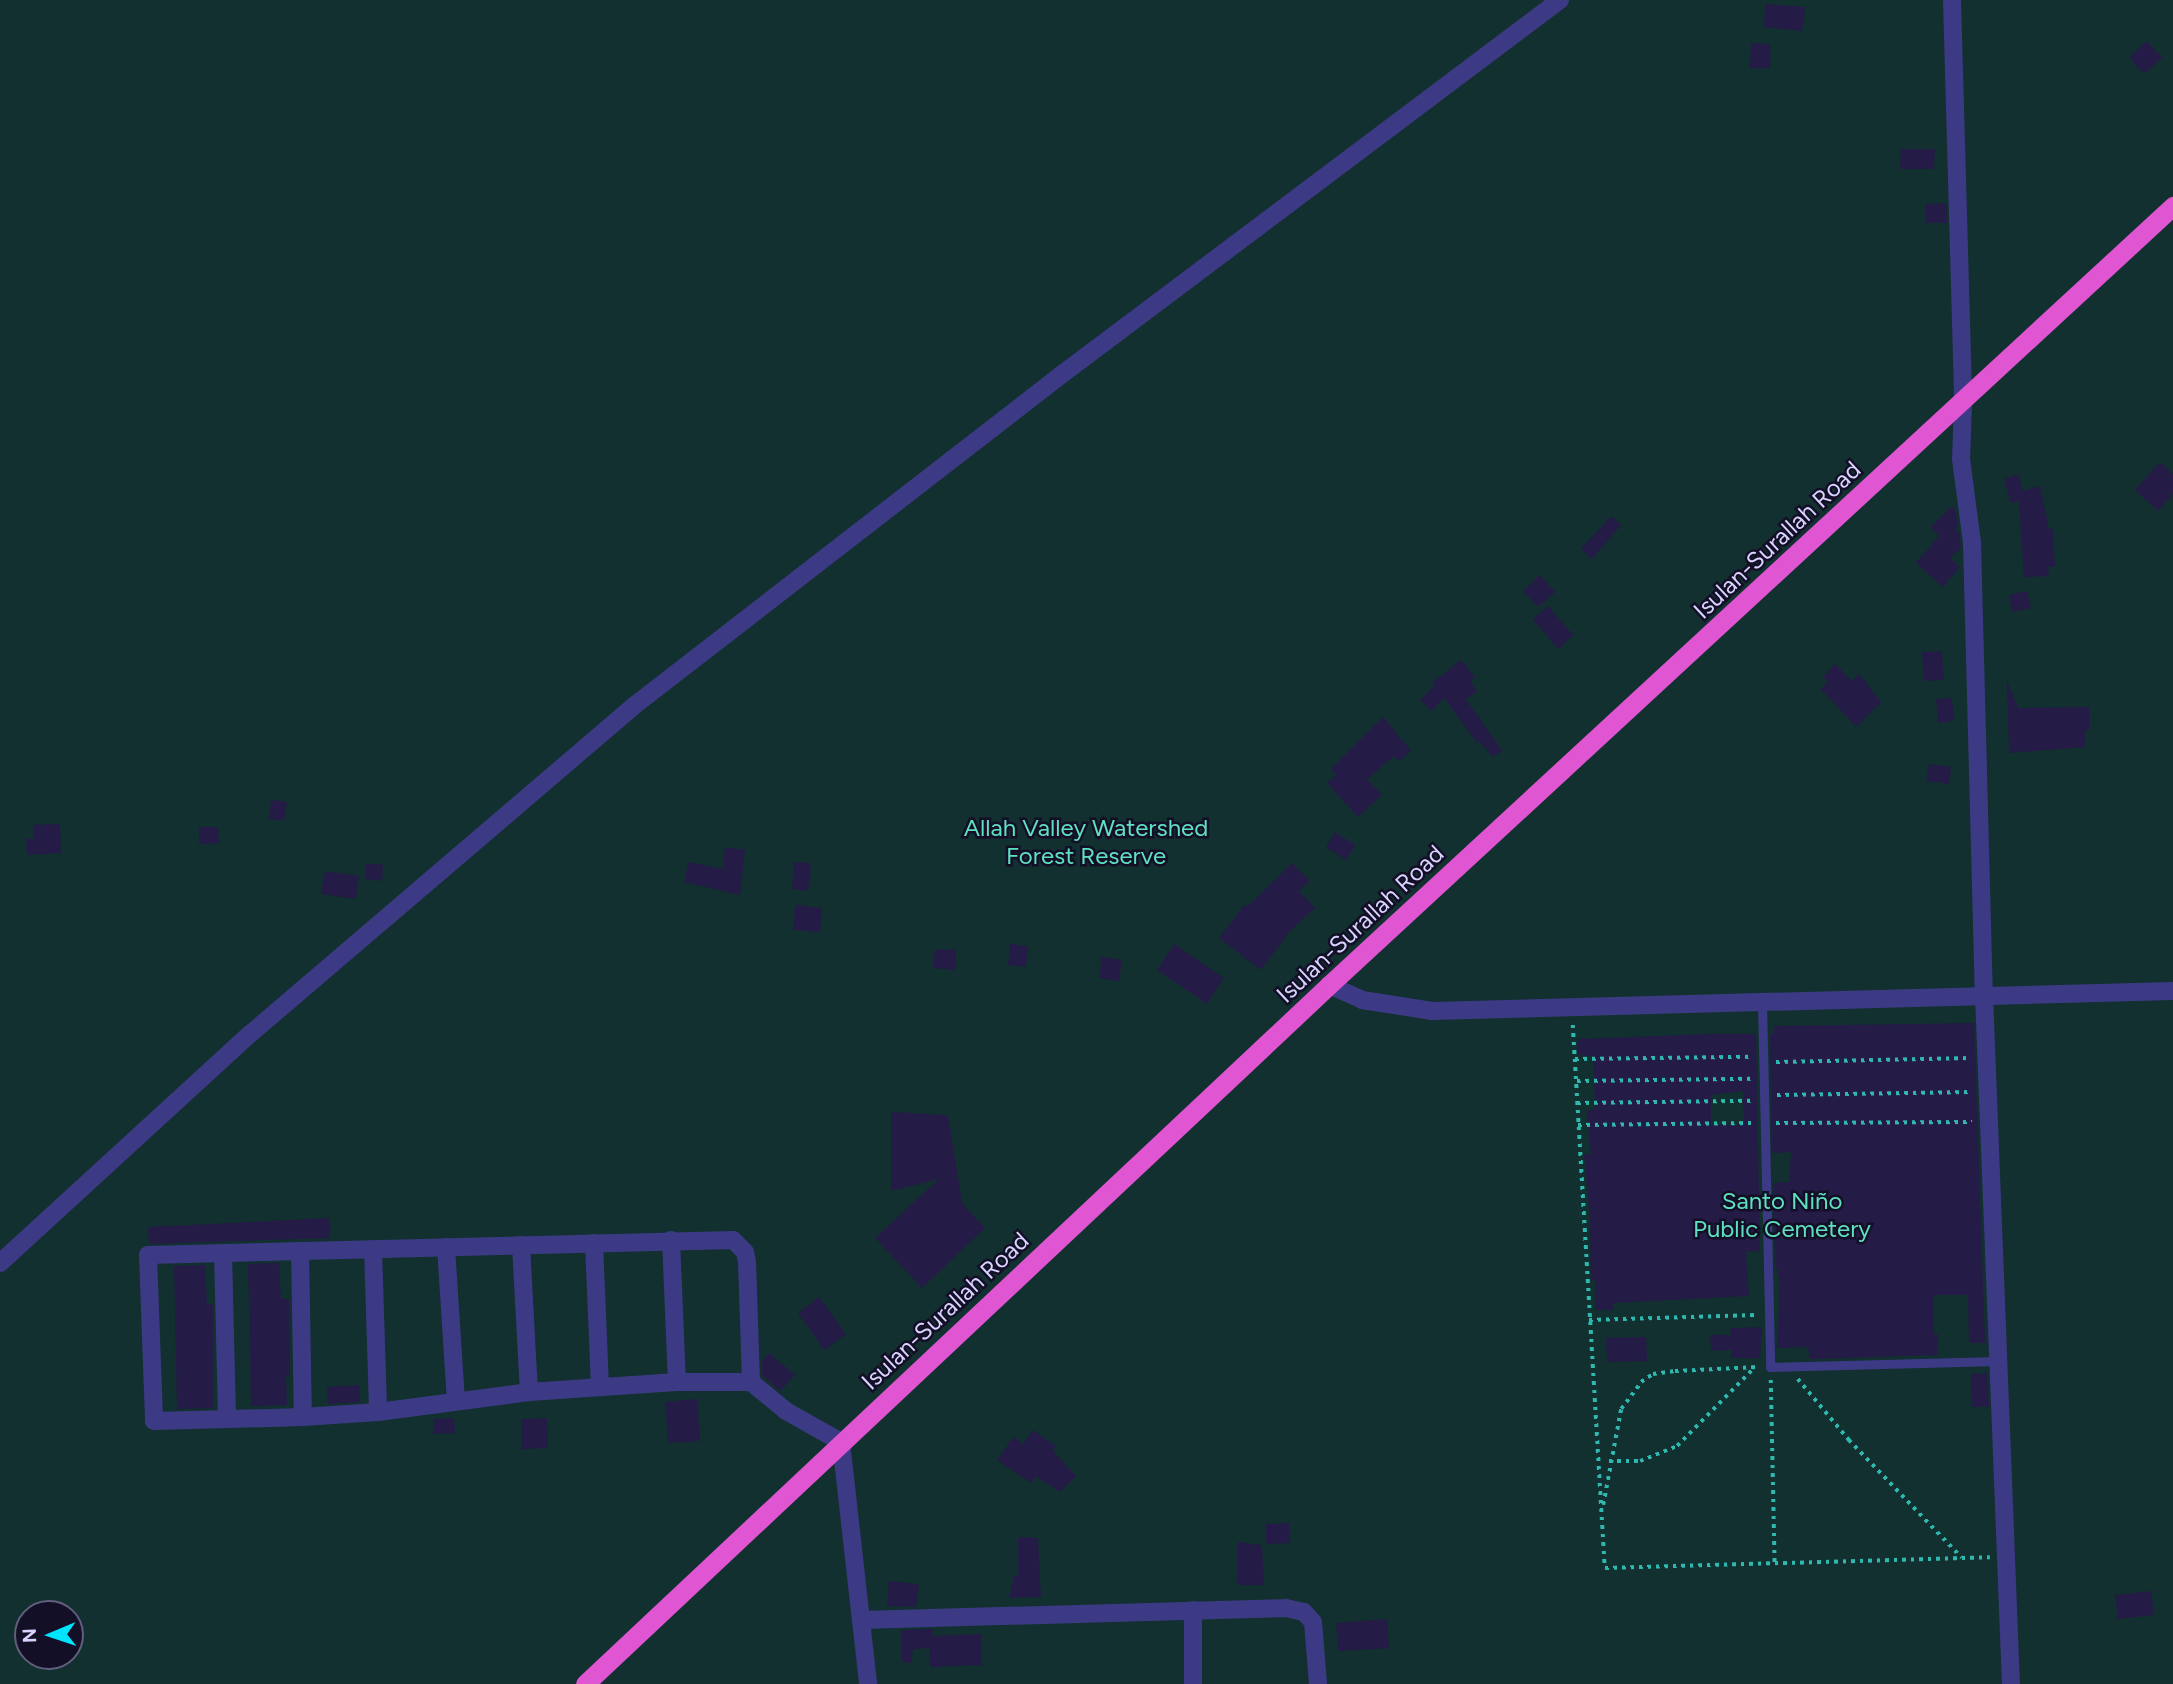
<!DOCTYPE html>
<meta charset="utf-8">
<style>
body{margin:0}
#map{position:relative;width:2173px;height:1684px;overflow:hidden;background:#130f26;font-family:Figtree,sans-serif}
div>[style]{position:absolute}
.green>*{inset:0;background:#12302f}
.building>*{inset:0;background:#241b47}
.path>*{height:3.5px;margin-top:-1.75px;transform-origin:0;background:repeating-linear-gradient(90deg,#2fb8b0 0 3.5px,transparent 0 8.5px)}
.service>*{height:9px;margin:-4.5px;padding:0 4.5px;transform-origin:4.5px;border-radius:4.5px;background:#3d3a85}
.minor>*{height:18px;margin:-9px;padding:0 9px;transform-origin:9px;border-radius:9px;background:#3d3a85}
.trunk>*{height:19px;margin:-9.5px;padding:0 9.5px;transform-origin:9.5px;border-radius:9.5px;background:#e055d1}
span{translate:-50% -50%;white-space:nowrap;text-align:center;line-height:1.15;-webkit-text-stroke:5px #130f26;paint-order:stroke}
.street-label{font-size:24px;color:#d9d4ff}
.park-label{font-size:24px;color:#5fe0c0}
.north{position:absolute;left:14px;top:1600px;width:70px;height:70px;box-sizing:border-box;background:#130f26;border:2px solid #625e7d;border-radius:50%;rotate:268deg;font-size:19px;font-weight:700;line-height:28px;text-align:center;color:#d9d4ff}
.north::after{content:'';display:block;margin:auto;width:24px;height:32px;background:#00e5ff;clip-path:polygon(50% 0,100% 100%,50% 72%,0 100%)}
</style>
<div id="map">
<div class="green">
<div style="clip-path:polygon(evenodd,0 0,2173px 0,2173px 1684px,0 1684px,0 0,28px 1614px,70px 1614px,70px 1656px,28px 1656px,28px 1614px)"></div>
</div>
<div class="building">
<div style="clip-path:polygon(1766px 4px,1805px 7px,1802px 31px,1763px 27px)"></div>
<div style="clip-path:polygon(2147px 41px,2162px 58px,2144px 74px,2129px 57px)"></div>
<div style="clip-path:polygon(1751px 43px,1770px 44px,1770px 68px,1750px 68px)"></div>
<div style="clip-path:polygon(1901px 149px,1935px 149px,1934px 169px,1900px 169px)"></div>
<div style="clip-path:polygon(1946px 203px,1947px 223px,1926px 223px,1926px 204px)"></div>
<div style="clip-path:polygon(2160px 462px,2173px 474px,2173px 494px,2158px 511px,2135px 490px)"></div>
<div style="clip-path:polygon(2018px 474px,2023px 491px,2040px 486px,2049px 529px,2053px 529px,2055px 567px,2048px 567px,2049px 576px,2024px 577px,2019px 501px,2011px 503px,2004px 479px)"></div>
<div style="clip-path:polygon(1952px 506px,1956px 511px,1958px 525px,1955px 529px,1959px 533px,1961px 548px,1950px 558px,1960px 567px,1943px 587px,1916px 563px,1939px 536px,1930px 527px)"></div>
<div style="clip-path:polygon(1611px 516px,1621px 525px,1592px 559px,1581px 549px)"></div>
<div style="clip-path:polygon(1540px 575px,1555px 592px,1538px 607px,1523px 591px)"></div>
<div style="clip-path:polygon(2027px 591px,2031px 608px,2012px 612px,2009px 595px)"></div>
<div style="clip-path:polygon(1548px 606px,1573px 635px,1558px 649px,1533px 619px)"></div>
<div style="clip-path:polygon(1942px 651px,1944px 680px,1924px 681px,1922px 652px)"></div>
<div style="clip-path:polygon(1461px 660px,1475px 677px,1470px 682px,1477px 691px,1466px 700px,1502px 750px,1493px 757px,1479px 741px,1477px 743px,1444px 698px,1432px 711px,1420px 700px,1434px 686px,1432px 683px)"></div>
<div style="clip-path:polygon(1835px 664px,1852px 681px,1859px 674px,1881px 702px,1856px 727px,1821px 689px,1828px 682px,1823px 677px)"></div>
<div style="clip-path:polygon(2007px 680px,2018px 708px,2089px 707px,2089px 730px,2085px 730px,2085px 747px,2009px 753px)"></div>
<div style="clip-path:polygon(1952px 698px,1954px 721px,1938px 723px,1936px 699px)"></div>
<div style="clip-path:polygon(1383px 717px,1411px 751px,1399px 761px,1394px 756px,1367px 779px,1382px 795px,1358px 817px,1327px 783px,1336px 775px,1331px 769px)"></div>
<div style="clip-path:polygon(1929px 764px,1951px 767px,1949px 784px,1926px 781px)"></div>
<div style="clip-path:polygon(271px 800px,287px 802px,284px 821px,269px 819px)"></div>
<div style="clip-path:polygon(60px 824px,61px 853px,27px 855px,26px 839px,34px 839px,33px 825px)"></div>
<div style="clip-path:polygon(199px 827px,218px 827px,219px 843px,199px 844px)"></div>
<div style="clip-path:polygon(1335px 832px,1355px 845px,1346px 860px,1326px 847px)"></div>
<div style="clip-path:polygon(725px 847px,745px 850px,740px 895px,684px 882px,688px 862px,723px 869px)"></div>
<div style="clip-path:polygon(794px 862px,811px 863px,808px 891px,792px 889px)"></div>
<div style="clip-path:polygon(366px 863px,383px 865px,382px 881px,365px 879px)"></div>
<div style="clip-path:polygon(1292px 863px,1310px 881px,1299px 891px,1315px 908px,1289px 932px,1261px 970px,1219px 938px,1244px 905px,1247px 907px)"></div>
<div style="clip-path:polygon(325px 871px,359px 876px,356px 899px,321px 894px)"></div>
<div style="clip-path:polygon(795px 905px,822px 908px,820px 932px,793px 930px)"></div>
<div style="clip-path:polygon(1010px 944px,1028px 946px,1026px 967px,1008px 965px)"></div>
<div style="clip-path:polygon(1174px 944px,1224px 978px,1207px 1004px,1157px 970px)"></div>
<div style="clip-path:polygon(935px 949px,956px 950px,955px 970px,933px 968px)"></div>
<div style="clip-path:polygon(1102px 957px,1122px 960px,1119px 981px,1099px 978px)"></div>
<div style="clip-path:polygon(1974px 1023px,1985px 1343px,1969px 1343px,1968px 1295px,1934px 1295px,1934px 1334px,1938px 1334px,1937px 1355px,1810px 1359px,1808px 1347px,1777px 1348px,1780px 1284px,1775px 1260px,1773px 1183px,1789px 1182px,1791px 1152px,1772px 1153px,1770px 1034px,1774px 1034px,1774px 1026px)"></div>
<div style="clip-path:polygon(evenodd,1711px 1034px,1756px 1034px,1760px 1251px,1746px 1252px,1749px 1296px,1613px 1303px,1613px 1310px,1595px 1310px,1595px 1280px,1591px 1281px,1590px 1218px,1584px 1155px,1591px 1154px,1587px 1110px,1595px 1109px,1593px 1056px,1577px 1055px,1577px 1039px,1711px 1034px,1743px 1091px,1744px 1125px,1711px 1125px,1711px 1095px,1743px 1091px)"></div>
<div style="clip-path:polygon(891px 1112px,948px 1115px,962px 1203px,985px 1228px,922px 1288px,875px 1238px,939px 1179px,891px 1191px)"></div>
<div style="clip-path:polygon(329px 1218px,330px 1238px,149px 1244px,148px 1227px)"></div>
<div style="clip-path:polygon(279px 1263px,281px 1299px,289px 1299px,290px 1375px,286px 1375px,287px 1405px,251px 1406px,248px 1264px)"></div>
<div style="clip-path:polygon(205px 1265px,207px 1304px,213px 1304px,213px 1408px,177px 1409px,174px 1266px)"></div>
<div style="clip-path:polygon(819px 1297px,846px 1334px,824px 1350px,798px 1313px)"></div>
<div style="clip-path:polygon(1762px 1327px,1760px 1358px,1731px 1358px,1731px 1350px,1711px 1351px,1710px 1335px,1731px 1335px,1730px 1328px)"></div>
<div style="clip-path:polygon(1646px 1337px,1647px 1361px,1607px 1362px,1606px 1338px)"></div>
<div style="clip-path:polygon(769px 1353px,795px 1375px,780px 1391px,762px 1375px,762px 1361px)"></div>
<div style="clip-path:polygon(1987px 1373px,1989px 1407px,1972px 1407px,1971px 1374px)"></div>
<div style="clip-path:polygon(359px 1385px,360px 1402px,328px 1404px,327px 1387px)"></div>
<div style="clip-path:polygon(697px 1399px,700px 1441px,668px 1443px,665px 1402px)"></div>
<div style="clip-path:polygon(454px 1418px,455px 1433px,434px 1434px,433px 1419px)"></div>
<div style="clip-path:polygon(547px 1418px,548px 1448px,521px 1449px,521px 1419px)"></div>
<div style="clip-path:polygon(1033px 1430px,1056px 1446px,1053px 1451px,1076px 1476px,1060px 1492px,1036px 1476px,1031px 1483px,997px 1460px,1013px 1437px,1023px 1444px)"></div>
<div style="clip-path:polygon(1289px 1523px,1290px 1543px,1266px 1544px,1266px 1524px)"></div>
<div style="clip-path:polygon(1018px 1537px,1038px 1538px,1041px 1597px,1009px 1598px,1014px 1576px,1018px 1576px)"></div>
<div style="clip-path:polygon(1238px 1542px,1262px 1545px,1264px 1585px,1237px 1585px)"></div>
<div style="clip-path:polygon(889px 1581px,919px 1584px,916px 1607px,887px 1606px)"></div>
<div style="clip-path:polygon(2151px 1591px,2154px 1615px,2118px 1619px,2115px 1595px)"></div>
<div style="clip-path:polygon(1387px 1619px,1389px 1648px,1338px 1651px,1336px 1623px)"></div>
<div style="clip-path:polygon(933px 1629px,933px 1636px,981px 1634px,982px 1665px,930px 1667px,929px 1648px,913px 1649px,911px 1663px,902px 1662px,901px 1630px)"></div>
</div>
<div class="path">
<div style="left:1573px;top:1025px;width:544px;rotate:86.63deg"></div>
<div style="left:1605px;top:1568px;width:385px;rotate:-1.6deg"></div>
<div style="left:1575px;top:1059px;width:176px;rotate:-0.7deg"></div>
<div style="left:1776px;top:1062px;width:195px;rotate:-1.2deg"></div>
<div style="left:1577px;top:1081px;width:174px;rotate:-0.7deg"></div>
<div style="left:1777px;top:1095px;width:195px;rotate:-0.9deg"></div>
<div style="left:1577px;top:1103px;width:175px;rotate:-0.7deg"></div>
<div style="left:1776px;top:1123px;width:196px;rotate:-0.3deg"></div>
<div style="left:1578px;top:1125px;width:173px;rotate:-0.7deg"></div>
<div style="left:1589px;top:1320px;width:167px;rotate:-1.7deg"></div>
<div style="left:1798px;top:1379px;width:80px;rotate:50.1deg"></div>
<div style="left:1849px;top:1440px;width:163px;rotate:46.2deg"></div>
<div style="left:1771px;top:1380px;width:184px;rotate:88.8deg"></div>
<div style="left:1609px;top:1461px;width:31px"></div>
<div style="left:1640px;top:1461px;width:40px;rotate:-22deg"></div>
<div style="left:1677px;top:1446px;width:110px;rotate:-45.4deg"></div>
<div style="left:1603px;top:1505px;width:98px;rotate:-79.4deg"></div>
<div style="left:1621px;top:1409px;width:34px;rotate:-53deg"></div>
<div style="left:1641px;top:1382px;width:14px;rotate:-34deg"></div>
<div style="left:1653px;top:1374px;width:22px;rotate:-8deg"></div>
<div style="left:1675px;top:1371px;width:83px;rotate:-2.8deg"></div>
</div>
<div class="service">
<div style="left:1762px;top:1003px;width:364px;rotate:88.7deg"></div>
<div style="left:1770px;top:1367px;width:228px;rotate:-1.5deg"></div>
</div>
<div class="minor">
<div style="left:1952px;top:0;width:403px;rotate:88.4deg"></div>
<div style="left:1963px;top:403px;width:56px;rotate:92deg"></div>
<div style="left:1961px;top:459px;width:85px;rotate:82.5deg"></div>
<div style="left:1972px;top:543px;width:452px;rotate:88.5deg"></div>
<div style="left:1984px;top:995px;width:690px;rotate:87.76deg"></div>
<div style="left:1329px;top:985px;width:36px;rotate:24deg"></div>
<div style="left:1362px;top:1000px;width:71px;rotate:8.9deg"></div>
<div style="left:1432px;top:1011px;width:741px;rotate:-1.55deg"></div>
<div style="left:671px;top:1240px;width:142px;rotate:87.6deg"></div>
<div style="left:594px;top:1243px;width:144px;rotate:87.6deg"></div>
<div style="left:521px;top:1245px;width:147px;rotate:86.9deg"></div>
<div style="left:446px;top:1247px;width:154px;rotate:86.3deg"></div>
<div style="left:373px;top:1249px;width:163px;rotate:88.2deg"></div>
<div style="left:300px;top:1251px;width:166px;rotate:89deg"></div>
<div style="left:223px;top:1253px;width:166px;rotate:88.6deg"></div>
<div style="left:0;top:1263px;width:338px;rotate:-42.5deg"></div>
<div style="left:249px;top:1035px;width:508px;rotate:-40.53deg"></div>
<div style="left:635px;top:705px;width:539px;rotate:-37.76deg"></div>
<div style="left:1061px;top:375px;width:624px;rotate:-36.92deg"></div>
<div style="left:751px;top:1382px;width:120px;rotate:-91.9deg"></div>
<div style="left:747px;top:1262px;width:10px;rotate:-101deg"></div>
<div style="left:745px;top:1252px;width:17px;rotate:-135deg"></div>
<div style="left:733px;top:1240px;width:585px;rotate:178.53deg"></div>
<div style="left:148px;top:1255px;width:166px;rotate:87.9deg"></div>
<div style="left:154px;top:1421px;width:149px;rotate:-1.5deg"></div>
<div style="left:303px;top:1417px;width:75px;rotate:-3.8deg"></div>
<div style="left:378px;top:1412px;width:152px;rotate:-7.5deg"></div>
<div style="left:529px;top:1392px;width:148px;rotate:-3.9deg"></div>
<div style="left:677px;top:1382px;width:74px"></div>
<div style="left:751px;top:1382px;width:45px;rotate:39.6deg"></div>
<div style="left:786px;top:1411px;width:63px;rotate:29.4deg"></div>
<div style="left:841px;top:1442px;width:244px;rotate:83.6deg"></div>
<div style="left:861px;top:1620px;width:425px;rotate:-1.6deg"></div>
<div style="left:1286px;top:1608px;width:18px;rotate:13deg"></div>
<div style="left:1304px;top:1612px;width:13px;rotate:48deg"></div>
<div style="left:1313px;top:1622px;width:62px;rotate:85.4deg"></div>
<div style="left:1193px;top:1684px;width:74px;rotate:-90deg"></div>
</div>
<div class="trunk">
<div style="left:585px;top:1684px;width:1021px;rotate:-43.21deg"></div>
<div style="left:1329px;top:985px;width:1149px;rotate:-42.71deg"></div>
</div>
<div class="street-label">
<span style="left:1777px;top:540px;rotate:-43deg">Isulan-Surallah Road</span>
<span style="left:1360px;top:924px;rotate:-43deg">Isulan-Surallah Road</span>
<span style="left:945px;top:1311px;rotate:-43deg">Isulan-Surallah Road</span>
</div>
<div class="park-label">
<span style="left:1086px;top:842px">Allah Valley Watershed<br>Forest Reserve</span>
<span style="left:1782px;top:1215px">Santo Niño<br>Public Cemetery</span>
</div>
<div class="north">N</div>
</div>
